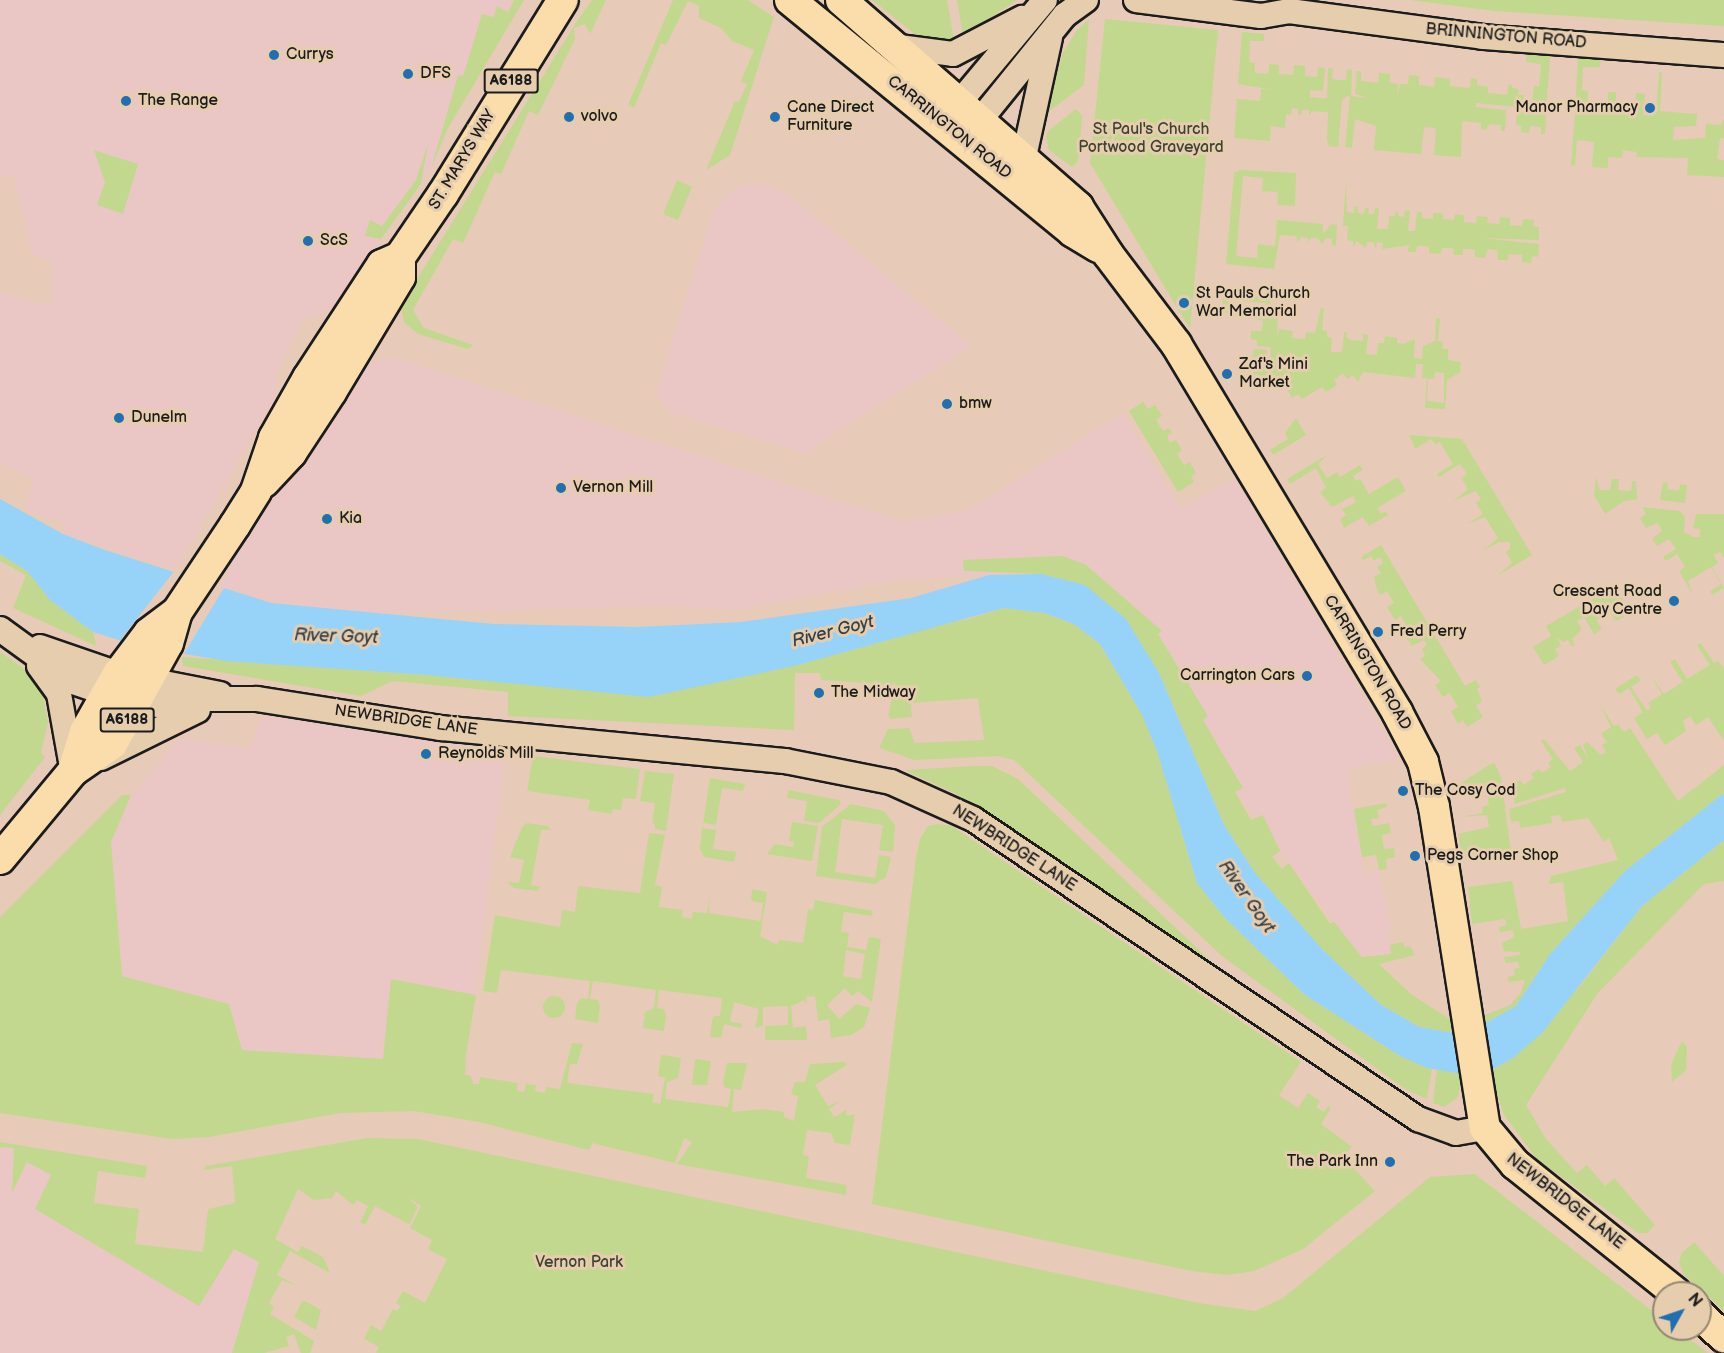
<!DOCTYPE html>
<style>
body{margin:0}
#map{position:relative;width:1724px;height:1353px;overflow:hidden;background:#e8cab8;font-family:"Balsamiq Sans",sans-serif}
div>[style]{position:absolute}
.built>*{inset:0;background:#eac7c5}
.green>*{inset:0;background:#c2d88e}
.round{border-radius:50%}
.water>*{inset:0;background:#97d3f8}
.pier>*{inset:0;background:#e8cab8}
.roads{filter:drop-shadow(2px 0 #1c1c1c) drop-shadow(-2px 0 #1c1c1c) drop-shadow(0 2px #1c1c1c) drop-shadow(0 -2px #1c1c1c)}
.minor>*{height:24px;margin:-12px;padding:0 12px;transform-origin:12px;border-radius:12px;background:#e6cdae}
.major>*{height:30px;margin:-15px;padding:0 15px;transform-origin:15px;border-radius:15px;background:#faddab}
.dots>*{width:16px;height:16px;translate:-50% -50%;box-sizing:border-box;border:3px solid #e6cdae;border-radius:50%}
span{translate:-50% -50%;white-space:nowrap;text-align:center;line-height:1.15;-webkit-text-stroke:6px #e6cdae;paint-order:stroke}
.shield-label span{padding:2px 4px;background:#e6cdae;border:2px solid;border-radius:4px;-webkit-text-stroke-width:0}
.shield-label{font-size:15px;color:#1c1c1c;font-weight:700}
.street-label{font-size:16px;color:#1c1c1c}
.poi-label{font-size:16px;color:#1c1c1c}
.left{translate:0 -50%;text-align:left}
.right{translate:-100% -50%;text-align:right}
.park-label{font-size:16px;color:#3d4233}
.water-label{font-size:18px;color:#354148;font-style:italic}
.north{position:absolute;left:1652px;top:1281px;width:60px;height:60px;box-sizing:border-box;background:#e6cdae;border:2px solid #958674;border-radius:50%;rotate:50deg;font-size:16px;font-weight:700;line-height:24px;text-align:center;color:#1c1c1c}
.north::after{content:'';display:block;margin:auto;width:21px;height:27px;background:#1f6fb2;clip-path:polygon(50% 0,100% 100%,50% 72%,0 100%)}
</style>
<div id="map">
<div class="built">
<div style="clip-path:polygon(0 0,524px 0,448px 128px,437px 160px,421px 184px,333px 306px,323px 313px,304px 317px,276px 375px,275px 397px,175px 570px,63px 534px,65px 523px,25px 510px,34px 479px,0 462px,0 292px,51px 307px,54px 264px,32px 253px,14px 176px,0 175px)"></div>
<div style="clip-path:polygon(759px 184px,784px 191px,971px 346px,804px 453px,671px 413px,658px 398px,657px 390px,714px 211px,726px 195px,741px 186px)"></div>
<div style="clip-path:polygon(389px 356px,904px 522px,969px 510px,1123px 413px,1180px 509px,1235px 479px,1399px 758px,1347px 769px,1364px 874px,1379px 872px,1386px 902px,1392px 931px,1387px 932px,1390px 953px,1362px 959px,1221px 771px,1049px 571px,895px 580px,735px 610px,674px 606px,382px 613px,271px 603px,221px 587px,237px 554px,357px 370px)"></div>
<div style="clip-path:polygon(276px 713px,505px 752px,476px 995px,391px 979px,383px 1059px,242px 1051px,229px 1004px,122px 976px,111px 842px,131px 795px,180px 738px,249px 749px,261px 719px)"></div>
<div style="clip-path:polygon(0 1147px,14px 1148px,13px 1193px,26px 1162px,51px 1175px,35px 1209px,199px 1306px,234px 1249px,259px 1262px,232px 1353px,0 1353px)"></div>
</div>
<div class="green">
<div style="clip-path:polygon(514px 0,524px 0,448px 128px,431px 169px,458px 75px,463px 76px,482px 14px,494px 17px,497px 6px,508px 12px)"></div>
<div style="clip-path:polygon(592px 0,606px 0,590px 34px,585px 24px,574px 28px,575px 39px,538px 115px,529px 111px,501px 174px,495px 172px,463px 243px,453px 239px,413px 310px,424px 328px,473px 345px,468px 349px,418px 334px,404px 322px,401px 305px,579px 18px)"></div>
<div style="clip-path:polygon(673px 0,748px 0,774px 17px,730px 155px,706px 170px,735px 101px,739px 102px,747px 84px,741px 81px,754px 50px,732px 41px,721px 28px,699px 18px,699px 6px,688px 1px,666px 45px,661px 43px,634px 108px,628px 105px)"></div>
<div style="clip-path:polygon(872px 0,947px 0,954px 40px,921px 39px)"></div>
<div style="clip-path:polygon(957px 0,1017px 0,963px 36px)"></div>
<div style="clip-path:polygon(1410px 0,1724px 0,1724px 26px,1495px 11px)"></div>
<div style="clip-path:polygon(1089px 19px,1084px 85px,1048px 112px,1045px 108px,1063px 53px,1077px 30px)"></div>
<div style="clip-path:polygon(1105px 19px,1218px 30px,1190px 329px,1090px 163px)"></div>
<div style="clip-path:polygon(1242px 32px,1264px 34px,1264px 41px,1250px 41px,1249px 62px,1255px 63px,1255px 73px,1268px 74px,1269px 64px,1279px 65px,1279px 74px,1293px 75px,1294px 65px,1305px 66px,1305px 76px,1317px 77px,1318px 67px,1325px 68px,1323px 91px,1310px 90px,1310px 97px,1319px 98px,1327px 98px,1328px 68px,1333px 68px,1332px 79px,1339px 80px,1346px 80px,1347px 69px,1352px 70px,1351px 96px,1368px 98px,1355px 94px,1357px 71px,1361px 71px,1361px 81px,1378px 83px,1379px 73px,1390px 74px,1390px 83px,1398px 84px,1397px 97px,1400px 84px,1408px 84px,1409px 75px,1419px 76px,1419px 85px,1434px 87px,1435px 77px,1450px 79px,1450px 86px,1470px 88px,1471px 78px,1477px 79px,1477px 85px,1488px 87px,1488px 93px,1507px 95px,1509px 84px,1512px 85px,1512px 88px,1519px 89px,1518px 95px,1524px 95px,1524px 100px,1532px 102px,1534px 86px,1539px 86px,1541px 64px,1526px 62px,1527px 54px,1550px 56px,1546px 110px,1476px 103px,1476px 107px,1506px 110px,1505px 131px,1501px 131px,1501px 125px,1490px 124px,1485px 130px,1481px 129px,1481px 123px,1462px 121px,1461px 157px,1434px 155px,1436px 128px,1424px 127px,1421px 154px,1374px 150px,1376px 126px,1355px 119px,1352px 148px,1345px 147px,1350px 97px,1347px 96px,1342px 100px,1338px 147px,1329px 146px,1327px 140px,1328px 112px,1312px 111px,1309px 116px,1309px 110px,1302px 110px,1301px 115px,1298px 115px,1298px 109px,1292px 108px,1291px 115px,1286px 114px,1285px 128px,1271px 126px,1270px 141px,1234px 138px,1237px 99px,1260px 101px,1261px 89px,1273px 90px,1238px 84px)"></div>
<div style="clip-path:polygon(1578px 58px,1601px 60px,1600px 67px,1583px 67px,1582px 90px,1588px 91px,1587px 108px,1590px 112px,1597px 112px,1598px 100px,1608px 101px,1608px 92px,1616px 92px,1616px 101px,1627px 102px,1628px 106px,1635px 106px,1636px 93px,1640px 93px,1645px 94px,1643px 115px,1652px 116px,1656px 113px,1659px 72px,1662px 72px,1660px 111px,1697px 114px,1696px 126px,1674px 127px,1673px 140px,1705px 138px,1706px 124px,1721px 125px,1724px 118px,1724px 138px,1720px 138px,1717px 159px,1724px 160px,1724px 177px,1687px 175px,1688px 158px,1636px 157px,1637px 152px,1623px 150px,1622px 158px,1608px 157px,1608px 168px,1592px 167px,1594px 142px,1577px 140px,1575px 166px,1571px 165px,1575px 114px,1582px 114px,1575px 110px)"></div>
<div style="clip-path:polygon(1076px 109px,1082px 116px,1078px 161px,1072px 167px,1049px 150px,1046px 137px,1048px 131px)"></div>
<div style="clip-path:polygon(1517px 111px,1546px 114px,1545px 134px,1541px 134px,1541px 127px,1530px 126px,1529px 133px,1521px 132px,1521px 126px,1516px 125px)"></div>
<div style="clip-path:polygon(428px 144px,421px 184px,381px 239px,365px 236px,370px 220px,382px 226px,416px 180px)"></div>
<div style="clip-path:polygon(94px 150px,138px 164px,123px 214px,97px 205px,105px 182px)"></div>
<div style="clip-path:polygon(1240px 170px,1296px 173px,1295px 206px,1277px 205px,1278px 192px,1262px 191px,1263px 178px,1243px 176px,1236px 256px,1257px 258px,1258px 244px,1275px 246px,1277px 220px,1323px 224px,1323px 234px,1331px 224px,1337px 225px,1336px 246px,1332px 245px,1332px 239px,1326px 238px,1322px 244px,1318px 238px,1311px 238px,1308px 243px,1308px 238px,1301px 237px,1297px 243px,1297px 236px,1280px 235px,1274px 269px,1226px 264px,1234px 173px)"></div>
<div style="clip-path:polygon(677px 180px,692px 187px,678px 220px,663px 214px)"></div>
<div style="clip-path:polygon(1346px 183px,1347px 212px,1354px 213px,1355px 206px,1358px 207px,1358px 213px,1364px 214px,1365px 208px,1369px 208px,1368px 214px,1374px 214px,1375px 208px,1379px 208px,1377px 229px,1388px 229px,1389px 216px,1395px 216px,1396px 210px,1399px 216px,1404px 217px,1405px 210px,1410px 211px,1408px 231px,1415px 231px,1417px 212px,1422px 212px,1422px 218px,1433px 219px,1433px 213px,1438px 213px,1443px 214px,1443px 219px,1454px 220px,1455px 214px,1460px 215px,1464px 215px,1464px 222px,1476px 223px,1477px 216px,1488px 217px,1487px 223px,1499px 224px,1500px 217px,1510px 218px,1510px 225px,1522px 226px,1523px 219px,1534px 220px,1534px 227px,1539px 227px,1539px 240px,1481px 238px,1539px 244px,1538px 257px,1532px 256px,1531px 263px,1522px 262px,1522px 255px,1509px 254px,1508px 260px,1498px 260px,1497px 250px,1488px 249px,1485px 258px,1475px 257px,1475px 250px,1469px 249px,1463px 249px,1463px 255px,1454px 255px,1453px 248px,1442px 248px,1441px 254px,1429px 253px,1429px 247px,1423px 246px,1417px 246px,1416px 252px,1408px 252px,1409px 245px,1382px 249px,1383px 243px,1377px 242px,1376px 249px,1373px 242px,1367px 242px,1366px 248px,1357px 241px,1353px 247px,1353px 241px,1347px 240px,1348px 226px,1343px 226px)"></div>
<div style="clip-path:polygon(evenodd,1223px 294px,1271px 297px,1270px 316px,1278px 316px,1277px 337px,1279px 329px,1293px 331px,1292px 338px,1305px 339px,1306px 332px,1315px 333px,1321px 308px,1324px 308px,1322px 330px,1327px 331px,1327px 337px,1332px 338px,1331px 352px,1342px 352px,1344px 332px,1347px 333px,1346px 337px,1351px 340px,1363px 341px,1363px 334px,1368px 335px,1366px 354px,1377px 355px,1378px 343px,1384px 343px,1385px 336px,1397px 338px,1397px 343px,1403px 344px,1415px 339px,1414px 358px,1422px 359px,1423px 346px,1435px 341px,1436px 318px,1440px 319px,1438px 341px,1443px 342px,1442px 349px,1448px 349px,1448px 360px,1461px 362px,1460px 372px,1447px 380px,1445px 409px,1425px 408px,1427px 378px,1422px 378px,1423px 364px,1416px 364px,1415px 378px,1363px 372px,1358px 382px,1353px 375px,1347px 379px,1343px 373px,1334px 380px,1337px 385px,1326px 392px,1322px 387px,1302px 399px,1298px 394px,1292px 398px,1282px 380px,1266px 389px,1262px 384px,1257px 387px,1255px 383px,1260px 380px,1256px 374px,1251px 377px,1245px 369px,1246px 356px,1253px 356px,1254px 349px,1267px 350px,1266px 360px,1270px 360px,1271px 347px,1257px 346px,1257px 340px,1251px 339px,1251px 331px,1262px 331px,1263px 321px,1252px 318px,1252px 315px,1263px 313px,1266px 303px,1229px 300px,1228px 313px,1222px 313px,1223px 294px,1435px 372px,1444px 373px,1444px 403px,1427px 401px,1428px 379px,1434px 379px,1435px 372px)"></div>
<div style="clip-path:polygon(1143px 402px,1148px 409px,1155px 405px,1162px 416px,1156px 420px,1163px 431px,1169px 428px,1172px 433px,1167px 436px,1170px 443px,1176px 440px,1182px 450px,1177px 454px,1184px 465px,1190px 462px,1196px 473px,1191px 476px,1194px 482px,1178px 492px,1129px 411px)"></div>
<div style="clip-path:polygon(1296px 418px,1306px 435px,1273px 455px,1270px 450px,1288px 439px,1285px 433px)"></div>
<div style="clip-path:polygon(1409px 435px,1462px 439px,1532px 555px,1497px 576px,1512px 563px,1506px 552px,1510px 549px,1510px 542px,1499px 542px,1483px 551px,1498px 538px,1485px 517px,1467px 524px,1483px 514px,1476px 503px,1481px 499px,1476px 491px,1453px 501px,1468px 489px,1461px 478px,1467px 474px,1460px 464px,1439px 477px,1437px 474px,1453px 464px,1440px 442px,1435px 444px,1431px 439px,1415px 449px)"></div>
<div style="clip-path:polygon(1327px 455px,1318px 464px,1327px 478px,1337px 472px,1340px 477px,1360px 465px,1363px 470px,1353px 476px,1356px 481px,1360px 479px,1369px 494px,1398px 477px,1406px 491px,1377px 508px,1381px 514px,1386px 511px,1388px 515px,1369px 526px,1363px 517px,1344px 528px,1340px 519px,1346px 515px,1342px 509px,1356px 502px,1353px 496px,1332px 507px,1320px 492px,1326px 488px,1316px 468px,1290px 484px,1287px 479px)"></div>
<div style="clip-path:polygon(1596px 477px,1600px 490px,1610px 490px,1612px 479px,1619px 479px,1618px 490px,1631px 491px,1632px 481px,1636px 481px,1637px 499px,1624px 501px,1605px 514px,1594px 495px)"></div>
<div style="clip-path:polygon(1663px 482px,1668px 483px,1667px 489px,1679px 491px,1680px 484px,1687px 485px,1685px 503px,1660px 500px)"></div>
<div style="clip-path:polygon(1632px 506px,1680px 511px,1685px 517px,1684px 532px,1693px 537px,1700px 537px,1700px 529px,1693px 528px,1696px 514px,1724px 514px,1724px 558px,1720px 552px,1714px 555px,1718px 563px,1712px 567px,1724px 588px,1712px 595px,1710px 591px,1721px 584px,1711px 567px,1688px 581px,1693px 595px,1679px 571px,1685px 567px,1677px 554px,1666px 561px,1663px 557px,1676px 549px,1669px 539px,1657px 546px,1652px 539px,1662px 531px,1660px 527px,1657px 523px,1646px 528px,1640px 518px,1646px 514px,1642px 507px)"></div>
<div style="clip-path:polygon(1381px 545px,1465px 686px,1476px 680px,1480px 687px,1477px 689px,1482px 701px,1476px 706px,1483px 717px,1467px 727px,1463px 720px,1458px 724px,1451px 711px,1458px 707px,1450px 693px,1443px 697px,1435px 685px,1441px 681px,1420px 659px,1425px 656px,1422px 649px,1427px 645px,1424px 640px,1412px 646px,1402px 632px,1408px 628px,1401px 616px,1395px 620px,1387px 607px,1394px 603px,1387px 591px,1380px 595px,1377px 590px,1374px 577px,1381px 573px,1377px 567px,1383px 563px,1380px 557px,1373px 561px,1372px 556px,1363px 560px,1361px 557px)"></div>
<div style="clip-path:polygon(0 554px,27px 571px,50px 600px,93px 632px,96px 646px,13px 608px,26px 575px,0 561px)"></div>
<div style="clip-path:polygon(1062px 556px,1085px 564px,1162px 631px,1158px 634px,1208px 716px,1203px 720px,1243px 788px,1235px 792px,1251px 820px,1263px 815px,1280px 851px,1272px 857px,1282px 869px,1289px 863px,1330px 924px,1334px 922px,1362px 957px,1391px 954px,1390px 945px,1403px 942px,1404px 947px,1410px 946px,1415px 955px,1379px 964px,1412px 995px,1453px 1021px,1454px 1033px,1419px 1027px,1380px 1004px,1322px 949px,1255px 873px,1224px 825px,1159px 673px,1041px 574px,964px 571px,963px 560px)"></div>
<div style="clip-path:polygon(1615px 586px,1625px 603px,1618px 607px,1624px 617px,1616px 621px,1610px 612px,1596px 620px,1602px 629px,1594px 634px,1584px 617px,1577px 621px,1582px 629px,1572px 639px,1575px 645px,1572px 647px,1568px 640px,1563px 642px,1557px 637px,1561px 646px,1555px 649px,1559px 656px,1544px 665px,1533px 647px,1551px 636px,1546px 626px)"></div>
<div style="clip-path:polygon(1004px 608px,1044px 613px,1074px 624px,1100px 644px,1141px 713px,1157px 750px,1197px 883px,1224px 917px,1305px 995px,1400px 1056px,1432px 1068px,1427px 1099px,1405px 1089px,1223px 957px,1014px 760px,997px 756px,915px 760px,879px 748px,888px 729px,909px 728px,915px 743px,984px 740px,978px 698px,911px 703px,912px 717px,891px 719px,888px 716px,895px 685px,821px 680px,820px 673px,795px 673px,794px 730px,508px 716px,508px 692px,393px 681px,361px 696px,183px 666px,182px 657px,427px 675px,965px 620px)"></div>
<div style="clip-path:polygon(1701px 643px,1714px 663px,1718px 661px,1724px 668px,1724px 741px,1708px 717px,1696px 725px,1690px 716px,1683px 721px,1686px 731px,1665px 745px,1657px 733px,1647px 739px,1634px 718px,1643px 712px,1629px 688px,1619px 694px,1615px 689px,1637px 675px,1641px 680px,1631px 687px,1647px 711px,1651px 708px,1648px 703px,1662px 694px,1650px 675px,1664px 694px,1683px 682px,1670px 662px,1675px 659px,1687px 679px,1710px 665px,1697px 645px)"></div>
<div style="clip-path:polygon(0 652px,23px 668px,42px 691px,48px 722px,41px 753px,45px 757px,0 815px)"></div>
<div style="clip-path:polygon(1600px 705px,1614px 726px,1618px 724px,1624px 732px,1630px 728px,1678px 801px,1724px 765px,1724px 793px,1625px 871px,1550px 954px,1516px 1006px,1484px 1024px,1483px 1016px,1510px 1005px,1521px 993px,1525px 980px,1508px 982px,1508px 977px,1515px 975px,1514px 969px,1520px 968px,1518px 962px,1506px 963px,1504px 957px,1520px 955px,1520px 952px,1504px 951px,1502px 943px,1514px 937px,1513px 930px,1500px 932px,1499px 927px,1507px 925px,1505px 919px,1472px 924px,1468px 887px,1512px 881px,1521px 929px,1568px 921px,1563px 882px,1549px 884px,1551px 876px,1618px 860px,1609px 838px,1604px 842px,1588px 818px,1562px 822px,1560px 815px,1551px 816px,1552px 823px,1520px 828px,1519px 821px,1511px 822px,1509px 809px,1566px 792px,1565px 788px,1515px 804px,1511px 785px,1520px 780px,1524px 785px,1534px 778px,1531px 774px,1539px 769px,1542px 773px,1551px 767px,1548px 763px,1553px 759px,1541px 741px,1544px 739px,1570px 771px,1583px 762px,1574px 748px,1580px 745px,1589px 760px,1583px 745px,1587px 742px,1601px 755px,1606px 752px,1602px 745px,1607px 742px,1601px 734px,1611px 727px)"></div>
<div style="clip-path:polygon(533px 756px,640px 769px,636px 799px,623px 798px,621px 810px,613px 809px,612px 814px,588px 810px,590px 800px,527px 791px)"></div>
<div style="clip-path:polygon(1494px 762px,1501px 777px,1511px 852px,1463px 860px,1458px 834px,1489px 827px,1487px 815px,1460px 817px,1483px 813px,1482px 807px,1489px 805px,1487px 792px,1480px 793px,1479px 786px,1457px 789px,1456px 786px)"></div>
<div style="clip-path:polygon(972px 766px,992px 766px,1018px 779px,1218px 968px,1004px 824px,954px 793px,904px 770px)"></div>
<div style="clip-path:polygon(645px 771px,674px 774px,666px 831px,655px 829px,655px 824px,652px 823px,655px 803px,640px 801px)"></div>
<div style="clip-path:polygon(710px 778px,745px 784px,743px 791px,722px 788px,716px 825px,703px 823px)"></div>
<div style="clip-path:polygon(788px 790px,839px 800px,841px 804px,819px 823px,804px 821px,807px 801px,787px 798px)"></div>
<div style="clip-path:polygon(122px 795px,131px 795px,111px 842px,122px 976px,229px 1004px,242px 1050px,383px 1059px,391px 979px,476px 995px,466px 1054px,465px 1075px,471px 1076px,473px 1084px,479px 1084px,480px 1077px,518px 1083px,517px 1091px,524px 1092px,526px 1084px,536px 1085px,535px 1091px,545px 1093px,546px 1087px,560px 1089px,572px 1043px,583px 1044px,577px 1064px,570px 1064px,567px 1083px,654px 1094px,652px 1102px,660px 1104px,665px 1078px,658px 1076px,661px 1055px,670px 1056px,681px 1058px,678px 1078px,667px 1082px,665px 1099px,728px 1107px,731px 1089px,724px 1087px,723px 1082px,727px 1063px,747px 1063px,741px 1090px,734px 1089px,732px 1112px,763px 1109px,784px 1112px,784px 1117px,794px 1121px,798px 1096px,791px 1094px,795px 1082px,805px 1082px,810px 1064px,843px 1062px,848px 1064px,815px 1085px,828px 1106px,841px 1101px,829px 1109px,834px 1117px,846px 1110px,847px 1116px,855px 1114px,850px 1145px,835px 1143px,831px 1133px,807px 1130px,803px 1155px,809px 1156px,806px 1178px,847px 1185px,846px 1195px,677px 1164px,692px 1142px,684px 1138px,675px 1163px,592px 1143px,589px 1150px,479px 1122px,414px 1111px,340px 1113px,209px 1137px,172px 1139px,0 1113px,0 917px)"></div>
<div style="clip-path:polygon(1386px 803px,1387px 807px,1377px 810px,1379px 818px,1371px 819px,1372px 826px,1389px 823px,1391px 833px,1382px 835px,1384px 849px,1394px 848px,1395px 857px,1386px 859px,1387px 869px,1379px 870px,1376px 855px,1362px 857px,1354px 809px)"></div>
<div style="clip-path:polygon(851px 804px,884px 811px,895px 825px,893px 852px,879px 850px,883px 825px,842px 819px,835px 872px,875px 878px,879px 855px,891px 857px,886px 877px,875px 884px,816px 876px,822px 827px)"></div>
<div style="clip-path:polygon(792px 822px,818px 826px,812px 861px,767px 854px,775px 844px,793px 847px,794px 842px,789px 841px)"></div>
<div style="clip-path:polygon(527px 823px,548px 826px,551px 830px,541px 830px,531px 885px,541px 887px,537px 891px,514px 888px,507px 882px,519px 883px,524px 860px,510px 857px,522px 827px)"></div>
<div style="clip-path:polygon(938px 824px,952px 826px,1301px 1062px,1279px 1095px,1298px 1108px,1308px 1093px,1320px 1101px,1316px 1107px,1324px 1112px,1328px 1106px,1331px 1108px,1321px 1124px,1352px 1147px,1343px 1157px,1375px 1191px,1303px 1249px,1254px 1271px,1227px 1275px,1192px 1271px,872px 1204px,916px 858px,920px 839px,928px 826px)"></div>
<div style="clip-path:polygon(702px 828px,716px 830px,713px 849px,736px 852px,734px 862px,704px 857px,700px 849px)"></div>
<div style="clip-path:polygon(evenodd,649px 833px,665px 835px,655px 885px,662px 887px,659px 907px,683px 910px,682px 917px,692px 919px,693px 912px,707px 913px,710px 895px,709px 913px,761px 921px,763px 903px,751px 901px,752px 889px,767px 892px,760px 936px,777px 945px,779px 940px,803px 943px,808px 909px,813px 910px,815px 900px,873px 911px,872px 916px,844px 912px,841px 932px,849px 933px,847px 947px,866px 950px,869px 937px,881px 939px,872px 1002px,858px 991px,852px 996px,845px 988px,827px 1005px,839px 1019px,856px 1004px,870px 1008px,864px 1027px,851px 1035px,831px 1038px,829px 1019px,818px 1021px,815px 996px,806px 997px,807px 1005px,804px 1000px,791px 1006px,793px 1028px,806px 1026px,807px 1040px,765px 1040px,765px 1026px,788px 1025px,788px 1006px,763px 1007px,763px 1026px,755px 1028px,759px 1009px,734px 1002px,730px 1021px,742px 1024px,741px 1028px,724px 1024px,721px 1038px,710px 1037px,712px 1020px,714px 1016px,720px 1016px,722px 998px,659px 990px,657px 1008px,664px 1009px,666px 1015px,664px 1031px,643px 1028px,645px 1012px,654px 1008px,656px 990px,593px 981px,590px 999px,598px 1000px,600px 1006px,598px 1023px,575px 1019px,577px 1003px,581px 998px,588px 999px,590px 981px,501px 970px,497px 993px,483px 991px,495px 915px,560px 927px,562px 910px,575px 912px,578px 886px,640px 893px,649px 833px,846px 950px,865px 954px,861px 979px,843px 976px,846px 950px)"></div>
<div style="clip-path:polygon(1724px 840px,1724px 881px,1704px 884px,1597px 994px,1526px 1105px,1546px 1139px,1577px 1173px,1587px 1165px,1605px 1186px,1614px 1178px,1655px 1225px,1647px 1233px,1638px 1233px,1537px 1159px,1504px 1115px,1490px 1071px,1513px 1058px,1580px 986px,1642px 906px)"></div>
<div class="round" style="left:543px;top:996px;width:22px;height:22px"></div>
<div style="clip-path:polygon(1682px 1041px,1687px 1047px,1686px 1070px,1672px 1082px,1671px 1064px)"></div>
<div style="clip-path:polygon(695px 1059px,711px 1061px,707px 1085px,692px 1085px)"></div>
<div style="clip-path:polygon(1437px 1069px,1462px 1074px,1458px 1097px,1444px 1107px,1433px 1103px)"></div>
<div style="clip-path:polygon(367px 1138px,418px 1139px,1199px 1303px,1255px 1311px,1283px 1298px,1430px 1177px,1475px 1174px,1664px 1320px,1664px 1329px,1676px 1329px,1708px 1353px,376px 1353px,379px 1347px,364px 1339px,371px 1325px,381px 1331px,393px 1309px,397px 1311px,401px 1306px,396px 1303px,403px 1291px,425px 1303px,447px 1259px,428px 1249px,432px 1240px,410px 1228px,421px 1206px,408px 1197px,418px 1207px,409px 1224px,375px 1206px,365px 1225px,360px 1222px,368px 1206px,357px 1200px,353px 1205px,336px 1191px,332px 1198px,314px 1200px,298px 1189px,275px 1239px,298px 1252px,302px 1246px,323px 1257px,330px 1273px,290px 1251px,277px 1275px,298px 1286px,282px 1280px,269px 1303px,274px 1307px,270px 1314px,314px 1341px,310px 1353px,301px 1353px,294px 1334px,286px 1337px,289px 1346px,264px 1353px,232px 1353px,259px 1262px,234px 1249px,199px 1306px,35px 1209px,51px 1175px,27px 1162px,12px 1193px,14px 1148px,0 1147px,0 1142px,147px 1166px,145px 1178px,98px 1171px,94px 1203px,139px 1209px,135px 1244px,203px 1252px,208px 1209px,235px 1203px,232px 1166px,204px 1170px,206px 1166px)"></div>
<div style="clip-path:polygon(1694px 1242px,1724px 1276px,1724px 1311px,1684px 1275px,1679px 1262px,1682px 1253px)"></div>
<div style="clip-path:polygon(303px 1300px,321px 1310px,316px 1330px,294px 1317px)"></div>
</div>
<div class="water">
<div style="clip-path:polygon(0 499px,63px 534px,102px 549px,271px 603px,494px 624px,639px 627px,740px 622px,911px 598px,989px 575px,1041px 574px,1085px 585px,1126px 619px,1159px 673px,1224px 825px,1255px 873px,1322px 949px,1380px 1004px,1419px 1027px,1454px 1033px,1462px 1074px,1427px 1068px,1400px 1056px,1305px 995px,1224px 917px,1197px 883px,1157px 751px,1141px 713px,1100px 644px,1074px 624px,1044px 613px,1004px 608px,794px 666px,649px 697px,427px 675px,226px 661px,138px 646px,93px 632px,50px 600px,27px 571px,0 554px)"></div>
<div style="clip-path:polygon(1724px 793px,1724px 840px,1642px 906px,1542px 1033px,1513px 1058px,1490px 1071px,1484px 1024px,1516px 1006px,1550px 954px,1625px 871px)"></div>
</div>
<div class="pier">
<div style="clip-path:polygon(175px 570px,224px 588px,182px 657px,121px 639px)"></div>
</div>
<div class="roads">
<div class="minor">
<div style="left:1136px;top:0;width:126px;rotate:7.3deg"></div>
<div style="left:1261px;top:16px;width:28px;rotate:-10deg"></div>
<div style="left:1289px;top:11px;width:196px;rotate:7.6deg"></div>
<div style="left:1483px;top:37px;width:242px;rotate:4.3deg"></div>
<div style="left:899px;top:47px;width:54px;rotate:7.4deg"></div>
<div style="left:953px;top:54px;width:78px;rotate:-27.6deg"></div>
<div style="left:948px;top:116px;width:151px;rotate:-50.1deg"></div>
<div style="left:968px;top:135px;width:154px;rotate:-51.1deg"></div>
<div style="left:1065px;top:15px;width:26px;rotate:-36deg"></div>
<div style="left:1024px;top:157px;width:122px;rotate:-77.7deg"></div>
<div style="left:0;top:629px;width:90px;rotate:36deg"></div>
<div style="left:73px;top:682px;width:65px;rotate:18.7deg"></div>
<div style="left:135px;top:703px;width:48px;rotate:4.8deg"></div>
<div style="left:183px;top:707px;width:24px;rotate:-19deg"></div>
<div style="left:206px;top:699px;width:51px"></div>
<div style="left:257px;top:699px;width:186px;rotate:9deg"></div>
<div style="left:441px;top:728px;width:346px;rotate:5.5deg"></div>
<div style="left:785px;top:761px;width:108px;rotate:11.2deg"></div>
<div style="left:891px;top:782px;width:90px;rotate:24.3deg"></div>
<div style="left:973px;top:819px;width:537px;rotate:33.99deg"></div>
<div style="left:1418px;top:1119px;width:40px;rotate:20.2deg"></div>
<div style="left:1456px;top:1133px;width:29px;rotate:-10deg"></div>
<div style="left:40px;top:647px;width:83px;rotate:19.1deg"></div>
<div style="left:118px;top:674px;width:104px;rotate:11.1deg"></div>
<div style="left:39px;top:666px;width:34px;rotate:54deg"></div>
<div style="left:59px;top:694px;width:74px;rotate:79.9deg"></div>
<div style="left:101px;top:758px;width:108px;rotate:-26.3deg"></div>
</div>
<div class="major">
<div style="left:790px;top:0;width:366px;rotate:39.3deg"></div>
<div style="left:1073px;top:232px;width:29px;rotate:31deg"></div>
<div style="left:841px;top:0;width:315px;rotate:41.1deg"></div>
<div style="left:1078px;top:207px;width:56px;rotate:57.4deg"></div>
<div style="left:1108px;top:254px;width:113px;rotate:52.9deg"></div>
<div style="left:1176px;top:344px;width:429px;rotate:59deg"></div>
<div style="left:1397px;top:712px;width:56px;rotate:62.5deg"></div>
<div style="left:1423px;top:762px;width:46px;rotate:76.3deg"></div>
<div style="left:1434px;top:807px;width:325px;rotate:81deg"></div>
<div style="left:1485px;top:1128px;width:47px;rotate:50.2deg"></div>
<div style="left:1515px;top:1164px;width:206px;rotate:38.7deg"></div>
<div style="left:264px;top:482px;width:40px;rotate:-47deg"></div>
<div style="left:291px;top:453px;width:73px;rotate:-56.7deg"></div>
<div style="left:331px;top:392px;width:134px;rotate:-59deg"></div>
<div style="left:400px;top:277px;width:20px;rotate:-90deg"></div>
<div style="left:73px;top:771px;width:41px;rotate:-72.9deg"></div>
<div style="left:85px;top:732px;width:67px;rotate:-60.4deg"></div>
<div style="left:118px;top:674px;width:51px;rotate:-52.9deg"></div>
<div style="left:149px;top:633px;width:35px;rotate:-37deg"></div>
<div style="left:177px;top:612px;width:105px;rotate:-56.3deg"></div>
<div style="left:235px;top:525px;width:40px;rotate:-58deg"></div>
<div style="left:256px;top:491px;width:56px;rotate:-71.2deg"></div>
<div style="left:274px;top:438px;width:69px;rotate:-60.5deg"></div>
<div style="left:308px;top:378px;width:135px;rotate:-56.8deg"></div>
<div style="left:382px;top:265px;width:20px;rotate:-24deg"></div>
<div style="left:400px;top:257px;width:76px;rotate:-55.7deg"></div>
<div style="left:443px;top:194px;width:228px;rotate:-58.3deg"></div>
<div style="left:0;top:859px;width:114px;rotate:-50.3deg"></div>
<div style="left:73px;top:771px;width:47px;rotate:-34.7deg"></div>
<div style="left:112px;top:744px;width:115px;rotate:-61deg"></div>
<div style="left:168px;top:643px;width:32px;rotate:-74deg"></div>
<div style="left:1700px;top:1315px;width:33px;rotate:43deg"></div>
</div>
</div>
<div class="dots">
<div style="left:274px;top:55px;background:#1f6fb2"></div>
<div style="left:408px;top:74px;background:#1f6fb2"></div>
<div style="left:126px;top:101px;background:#1f6fb2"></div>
<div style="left:1650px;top:108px;background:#1f6fb2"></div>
<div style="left:569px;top:117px;background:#1f6fb2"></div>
<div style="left:775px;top:117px;background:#1f6fb2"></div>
<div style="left:308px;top:241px;background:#1f6fb2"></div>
<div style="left:1184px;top:303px;background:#1f6fb2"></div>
<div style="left:1227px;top:374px;background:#1f6fb2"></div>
<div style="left:947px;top:404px;background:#1f6fb2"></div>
<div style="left:119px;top:418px;background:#1f6fb2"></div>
<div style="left:561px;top:488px;background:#1f6fb2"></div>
<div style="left:327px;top:519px;background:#1f6fb2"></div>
<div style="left:1674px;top:601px;background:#1f6fb2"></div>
<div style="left:1378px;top:632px;background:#1f6fb2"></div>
<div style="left:1307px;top:676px;background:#1f6fb2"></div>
<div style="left:819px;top:693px;background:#1f6fb2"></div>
<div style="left:426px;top:754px;background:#1f6fb2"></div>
<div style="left:1403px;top:791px;background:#1f6fb2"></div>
<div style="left:1415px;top:856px;background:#1f6fb2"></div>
<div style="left:1390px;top:1162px;background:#1f6fb2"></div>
</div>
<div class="shield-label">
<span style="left:511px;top:81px">A6188</span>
<span style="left:127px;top:720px">A6188</span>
</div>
<div class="street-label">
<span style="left:1506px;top:37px;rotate:5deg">BRINNINGTON ROAD</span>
<span style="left:949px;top:128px;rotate:39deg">CARRINGTON ROAD</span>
<span style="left:463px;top:160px;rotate:-59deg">ST. MARYS WAY</span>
<span style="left:1367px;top:663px;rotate:59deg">CARRINGTON ROAD</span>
<span style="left:406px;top:721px;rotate:8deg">NEWBRIDGE LANE</span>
<span style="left:1014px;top:849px;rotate:33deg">NEWBRIDGE LANE</span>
<span style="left:1565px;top:1202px;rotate:38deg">NEWBRIDGE LANE</span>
</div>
<div class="poi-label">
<span class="left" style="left:286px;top:55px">Currys</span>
<span class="left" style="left:420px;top:74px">DFS</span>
<span class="left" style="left:138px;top:101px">The Range</span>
<span class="left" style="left:787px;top:117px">Cane Direct<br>Furniture</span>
<span class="right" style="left:1638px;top:108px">Manor Pharmacy</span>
<span class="left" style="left:581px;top:117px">volvo</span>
<span class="left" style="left:320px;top:241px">ScS</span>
<span class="left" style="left:1196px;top:303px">St Pauls Church<br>War Memorial</span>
<span class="left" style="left:1239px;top:374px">Zaf's Mini<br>Market</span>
<span class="left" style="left:959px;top:404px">bmw</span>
<span class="left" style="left:131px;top:418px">Dunelm</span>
<span class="left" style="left:573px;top:488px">Vernon Mill</span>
<span class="left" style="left:339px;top:519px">Kia</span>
<span class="right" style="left:1662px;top:601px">Crescent Road<br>Day Centre</span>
<span class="left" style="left:1390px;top:632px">Fred Perry</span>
<span class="right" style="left:1295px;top:676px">Carrington Cars</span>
<span class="left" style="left:831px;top:693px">The Midway</span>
<span class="left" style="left:438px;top:754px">Reynolds Mill</span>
<span class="left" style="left:1415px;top:791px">The Cosy Cod</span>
<span class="left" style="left:1427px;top:856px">Pegs Corner Shop</span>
<span class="right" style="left:1378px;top:1162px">The Park Inn</span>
</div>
<div class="park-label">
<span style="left:1151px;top:139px">St Paul's Church<br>Portwood Graveyard</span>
<span style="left:579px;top:1263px">Vernon Park</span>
</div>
<div class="water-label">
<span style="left:833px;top:632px;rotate:-14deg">River Goyt</span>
<span style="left:336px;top:637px;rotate:2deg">River Goyt</span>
<span style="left:1246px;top:897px;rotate:55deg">River Goyt</span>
</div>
<div class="north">N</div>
</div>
